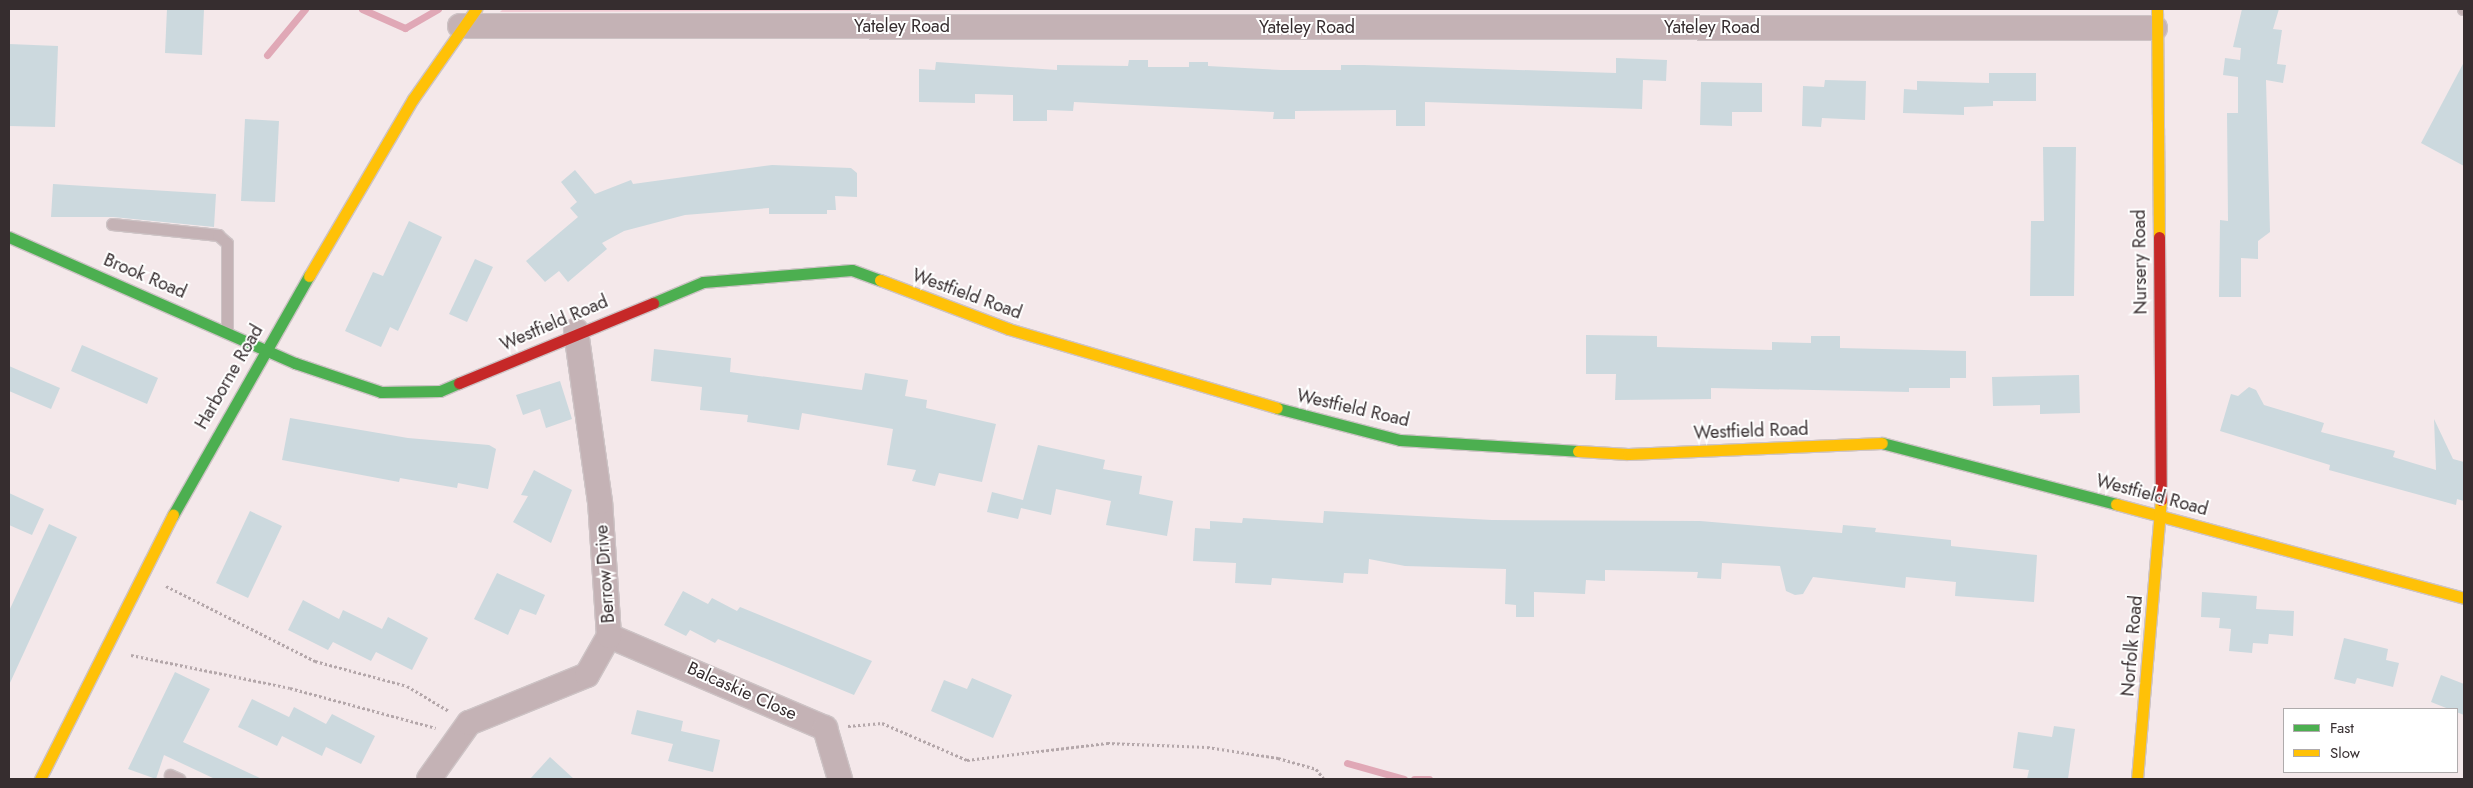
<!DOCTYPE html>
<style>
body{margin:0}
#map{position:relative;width:2473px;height:788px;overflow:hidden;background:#f4e8ea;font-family:Jost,sans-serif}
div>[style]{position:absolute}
.green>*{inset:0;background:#f1cad3}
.stream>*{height:7px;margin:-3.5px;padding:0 3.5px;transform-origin:3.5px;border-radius:3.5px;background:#e0a8b6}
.building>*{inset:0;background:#ccd9de}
.path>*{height:3px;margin-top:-1.5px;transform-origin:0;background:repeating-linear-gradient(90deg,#b4a7aa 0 2.5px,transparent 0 5px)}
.roads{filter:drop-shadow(1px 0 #cdc3c5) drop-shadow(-1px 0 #cdc3c5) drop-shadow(0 1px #cdc3c5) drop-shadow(0 -1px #cdc3c5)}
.lane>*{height:11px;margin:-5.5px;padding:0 5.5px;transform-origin:5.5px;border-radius:5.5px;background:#c4b2b5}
.street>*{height:24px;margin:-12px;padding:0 12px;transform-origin:12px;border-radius:12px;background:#c4b2b5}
.fast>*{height:11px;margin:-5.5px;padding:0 5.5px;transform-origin:5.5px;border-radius:5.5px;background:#4caf50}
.slow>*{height:11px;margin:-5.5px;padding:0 5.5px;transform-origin:5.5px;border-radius:5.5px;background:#ffc107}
.jam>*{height:11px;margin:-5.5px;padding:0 5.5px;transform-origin:5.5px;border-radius:5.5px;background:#c62828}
span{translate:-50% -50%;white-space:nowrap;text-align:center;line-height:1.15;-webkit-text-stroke:4px #fff;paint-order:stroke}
.street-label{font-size:18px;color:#362d2f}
.frame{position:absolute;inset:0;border:10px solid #362d2f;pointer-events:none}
.legend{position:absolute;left:2283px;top:708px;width:175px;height:65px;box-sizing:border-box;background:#fff;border:1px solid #afabac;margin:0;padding:6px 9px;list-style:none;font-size:15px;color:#362d2f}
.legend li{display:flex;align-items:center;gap:10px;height:25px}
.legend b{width:25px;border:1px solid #afabac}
</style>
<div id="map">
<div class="green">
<div style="clip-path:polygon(503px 9px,1270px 9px,500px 12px)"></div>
</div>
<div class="stream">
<div style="left:362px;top:9px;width:47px;rotate:23.8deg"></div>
<div style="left:405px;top:28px;width:38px;rotate:-30deg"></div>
<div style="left:267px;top:55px;width:60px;rotate:-50.4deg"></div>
<div style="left:1347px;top:763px;width:59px;rotate:15.7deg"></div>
<div style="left:1414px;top:779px;width:15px"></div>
</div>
<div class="building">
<div style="clip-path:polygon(167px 9px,204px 9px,202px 55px,165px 53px)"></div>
<div style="clip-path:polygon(2242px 9px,2279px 9px,2273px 29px,2282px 30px,2277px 64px,2286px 65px,2283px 83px,2266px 80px,2270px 232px,2258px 241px,2258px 259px,2241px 258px,2241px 297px,2219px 297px,2220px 220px,2228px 221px,2227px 113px,2238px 113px,2238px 77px,2223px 75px,2225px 58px,2240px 60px,2241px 48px,2233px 47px)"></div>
<div style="clip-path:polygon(9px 44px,58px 46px,55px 127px,9px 126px)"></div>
<div style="clip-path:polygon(1616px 58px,1667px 60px,1666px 81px,1643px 80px,1642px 109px,1425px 102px,1425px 126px,1396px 126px,1396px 110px,1295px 111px,1295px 119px,1273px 119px,1274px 112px,1074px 102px,1073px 111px,1047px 110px,1047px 121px,1013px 121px,1013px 95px,975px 94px,975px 103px,919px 102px,919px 69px,935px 70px,936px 62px,1057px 70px,1057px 65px,1128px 66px,1129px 60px,1148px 60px,1148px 67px,1189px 67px,1189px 62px,1208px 62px,1208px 66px,1281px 70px,1341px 70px,1341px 65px,1364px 65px,1616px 73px)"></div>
<div style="clip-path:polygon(2464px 62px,2464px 166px,2421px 143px)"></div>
<div style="clip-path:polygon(1989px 73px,2036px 73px,2036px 101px,1993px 101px,1993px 106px,1964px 107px,1964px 115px,1903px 113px,1904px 89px,1917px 90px,1917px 81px,1989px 83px)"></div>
<div style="clip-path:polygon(1825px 80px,1866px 81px,1865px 120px,1822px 118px,1821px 127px,1802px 126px,1803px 86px,1824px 87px)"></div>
<div style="clip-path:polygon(1701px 82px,1762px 83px,1762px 112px,1732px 112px,1732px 126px,1700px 125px)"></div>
<div style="clip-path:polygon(245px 119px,279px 121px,275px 202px,241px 201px)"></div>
<div style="clip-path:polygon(2043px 147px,2076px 147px,2074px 296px,2030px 296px,2031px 221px,2044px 221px)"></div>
<div style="clip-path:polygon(772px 165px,851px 168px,857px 173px,857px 197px,835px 196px,836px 210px,827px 210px,827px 214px,769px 214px,769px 208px,685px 215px,624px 231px,602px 243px,607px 249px,568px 282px,559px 271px,545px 282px,526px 261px,578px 217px,570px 208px,577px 202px,561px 182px,575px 170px,595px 194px,631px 180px,633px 184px)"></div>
<div style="clip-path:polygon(53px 184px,216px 194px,214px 227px,113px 217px,51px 217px)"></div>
<div style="clip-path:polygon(409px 221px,442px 237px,398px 331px,390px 327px,381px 347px,345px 331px,373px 272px,383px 276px)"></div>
<div style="clip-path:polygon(475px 259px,493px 267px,467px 322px,449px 314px)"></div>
<div style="clip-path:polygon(1586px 335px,1657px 336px,1657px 347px,1772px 350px,1772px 342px,1811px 343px,1811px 336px,1840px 336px,1840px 348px,1966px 351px,1966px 378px,1950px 378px,1950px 388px,1909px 388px,1909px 392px,1711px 388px,1711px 399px,1615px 400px,1616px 374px,1586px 374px)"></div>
<div style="clip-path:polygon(82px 345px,158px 378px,147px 404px,71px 371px)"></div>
<div style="clip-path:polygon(654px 349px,731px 358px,730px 372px,862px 390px,865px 373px,908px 380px,905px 396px,927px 400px,926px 408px,996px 424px,982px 482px,939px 473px,935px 486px,912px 481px,916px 470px,887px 465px,893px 429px,802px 413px,799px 430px,747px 422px,748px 415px,700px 410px,702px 387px,651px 381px)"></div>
<div style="clip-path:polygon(9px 366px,60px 388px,51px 409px,9px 391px)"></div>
<div style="clip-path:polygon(2079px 375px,2080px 413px,2040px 414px,2040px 405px,1993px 406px,1992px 377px)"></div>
<div style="clip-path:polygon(560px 381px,572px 419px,546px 428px,540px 409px,523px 415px,516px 395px)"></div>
<div style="clip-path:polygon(2249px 387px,2256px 390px,2264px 405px,2324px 423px,2321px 432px,2395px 451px,2393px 457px,2436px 470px,2434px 419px,2453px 459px,2464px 462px,2464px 501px,2457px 499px,2456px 505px,2329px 470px,2330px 465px,2220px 431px,2231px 394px,2238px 396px)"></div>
<div style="clip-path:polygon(290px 418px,408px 438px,489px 445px,496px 449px,488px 489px,458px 483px,457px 488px,400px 478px,399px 482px,282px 460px)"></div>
<div style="clip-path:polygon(1038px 445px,1105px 460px,1103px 469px,1142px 476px,1139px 494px,1173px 501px,1167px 536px,1106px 525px,1111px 501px,1056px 489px,1051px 515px,1021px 508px,1018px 519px,987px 512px,992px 492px,1023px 500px)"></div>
<div style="clip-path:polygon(534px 470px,572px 490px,551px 543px,513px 522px,528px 496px,521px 495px)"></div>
<div style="clip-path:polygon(9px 493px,44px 509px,32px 535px,9px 525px)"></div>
<div style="clip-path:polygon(250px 511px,282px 526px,248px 598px,216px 583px)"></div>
<div style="clip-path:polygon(1324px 511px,1492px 520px,1700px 521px,1842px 533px,1843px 525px,1876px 528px,1875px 532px,1951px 540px,1951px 546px,2037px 555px,2034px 602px,1955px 596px,1956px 582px,1906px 577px,1905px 588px,1813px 577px,1803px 594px,1795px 595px,1786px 591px,1780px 566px,1722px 563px,1721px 579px,1697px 578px,1698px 572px,1605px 570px,1605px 581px,1586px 580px,1585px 594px,1534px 592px,1534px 617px,1516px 617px,1516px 605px,1505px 604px,1506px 569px,1405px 566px,1369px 559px,1368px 574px,1344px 573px,1343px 583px,1272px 578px,1271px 585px,1235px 583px,1236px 563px,1193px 561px,1195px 528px,1210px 529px,1210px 521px,1242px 523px,1243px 518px,1323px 523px)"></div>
<div style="clip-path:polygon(49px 524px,77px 537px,9px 685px,9px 611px)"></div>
<div style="clip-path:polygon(497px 573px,545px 595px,536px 615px,520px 609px,508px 635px,474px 619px)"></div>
<div style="clip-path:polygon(683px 591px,708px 604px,712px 598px,737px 611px,740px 607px,872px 661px,854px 695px,718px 639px,715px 643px,690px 630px,686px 636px,664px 625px)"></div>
<div style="clip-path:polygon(2202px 592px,2257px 596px,2256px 609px,2294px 611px,2293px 636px,2269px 634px,2268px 644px,2253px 643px,2252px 653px,2229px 651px,2231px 629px,2219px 628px,2220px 618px,2201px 617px)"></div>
<div style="clip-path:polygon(303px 600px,339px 619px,343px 610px,382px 629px,388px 617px,428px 638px,412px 670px,376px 652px,371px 661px,333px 642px,328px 650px,288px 630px)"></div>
<div style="clip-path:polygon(2344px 638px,2388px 649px,2386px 660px,2399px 663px,2393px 687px,2357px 678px,2355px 684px,2334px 679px)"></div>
<div style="clip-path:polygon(175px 672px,210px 689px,183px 742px,262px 779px,215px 779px,164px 755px,156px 779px,128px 769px)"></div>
<div style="clip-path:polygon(2441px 675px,2464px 684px,2464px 715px,2431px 702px)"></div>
<div style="clip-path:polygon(972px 678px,1012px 695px,993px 738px,931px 711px,944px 680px,967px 689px)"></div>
<div style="clip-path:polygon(252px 699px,289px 717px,294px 707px,326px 724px,332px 714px,375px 736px,361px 764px,326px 747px,322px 756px,282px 736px,277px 746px,238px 727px)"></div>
<div style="clip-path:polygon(637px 710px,683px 721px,681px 731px,720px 740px,713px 772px,668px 761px,673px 744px,631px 734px)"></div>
<div style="clip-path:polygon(2054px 726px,2075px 729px,2068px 779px,2027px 779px,2029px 770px,2013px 768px,2018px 732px,2052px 737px)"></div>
<div style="clip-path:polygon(550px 757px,574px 779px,530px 779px)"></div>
</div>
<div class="path">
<div style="left:166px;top:586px;width:167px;rotate:26.7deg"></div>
<div style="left:315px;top:661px;width:95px;rotate:15.2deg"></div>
<div style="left:407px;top:686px;width:49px;rotate:30.8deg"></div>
<div style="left:131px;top:655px;width:162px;rotate:11.7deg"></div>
<div style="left:290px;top:688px;width:151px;rotate:15.3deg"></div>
<div style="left:848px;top:726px;width:34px;rotate:-5deg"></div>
<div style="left:882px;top:723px;width:93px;rotate:23.5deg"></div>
<div style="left:967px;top:760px;width:141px;rotate:-6.9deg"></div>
<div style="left:1107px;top:743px;width:100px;rotate:2.3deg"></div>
<div style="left:1207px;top:747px;width:72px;rotate:8.8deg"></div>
<div style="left:1278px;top:758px;width:40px;rotate:16deg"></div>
<div style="left:1316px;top:769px;width:13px;rotate:51deg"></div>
</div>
<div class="roads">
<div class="lane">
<div style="left:2463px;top:9px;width:1px"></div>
<div style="left:112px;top:224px;width:107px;rotate:5.9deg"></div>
<div style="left:218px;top:235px;width:12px;rotate:42deg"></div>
<div style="left:227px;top:243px;width:87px;rotate:90deg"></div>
<div style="left:170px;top:775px;width:10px;rotate:24deg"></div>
</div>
<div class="street">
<div style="left:460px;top:26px;width:1695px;rotate:0.07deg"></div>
<div style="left:609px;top:636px;width:235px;rotate:23.1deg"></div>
<div style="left:825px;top:728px;width:53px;rotate:73.6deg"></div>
<div style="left:429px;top:779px;width:69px;rotate:-54.5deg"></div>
<div style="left:469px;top:723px;width:127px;rotate:-22.1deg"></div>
<div style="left:587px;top:675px;width:45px;rotate:-60.6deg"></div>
<div style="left:609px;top:636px;width:134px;rotate:-93.8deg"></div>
<div style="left:600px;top:502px;width:173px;rotate:-98deg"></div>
</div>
<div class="fast">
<div style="left:9px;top:237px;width:313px;rotate:23.8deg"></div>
<div style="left:295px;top:363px;width:91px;rotate:18.6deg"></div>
<div style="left:381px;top:392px;width:59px;rotate:-1deg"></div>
<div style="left:440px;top:391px;width:21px;rotate:-23deg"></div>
<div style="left:653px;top:303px;width:54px;rotate:-22.8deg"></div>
<div style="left:703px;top:282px;width:149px;rotate:-4.6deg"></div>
<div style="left:852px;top:270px;width:30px;rotate:20deg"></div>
<div style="left:1277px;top:408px;width:127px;rotate:14.6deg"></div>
<div style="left:1400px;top:440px;width:178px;rotate:3.5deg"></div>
<div style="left:1882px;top:443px;width:242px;rotate:14.6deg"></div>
<div style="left:173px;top:515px;width:275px;rotate:-60.4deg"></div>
</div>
<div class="slow">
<div style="left:2157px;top:9px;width:228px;rotate:89.5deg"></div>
<div style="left:309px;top:276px;width:205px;rotate:-59.6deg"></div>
<div style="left:413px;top:99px;width:110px;rotate:-55deg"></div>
<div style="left:880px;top:280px;width:138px;rotate:20.8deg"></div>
<div style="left:1009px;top:329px;width:279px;rotate:16.4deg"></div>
<div style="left:1578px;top:451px;width:50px;rotate:3.4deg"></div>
<div style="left:1628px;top:454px;width:254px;rotate:-2.5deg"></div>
<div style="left:2116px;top:504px;width:360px;rotate:15.1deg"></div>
<div style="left:40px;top:779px;width:296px;rotate:-63.3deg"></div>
<div style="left:2137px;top:779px;width:280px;rotate:-85.1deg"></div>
</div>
<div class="jam">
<div style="left:2159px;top:237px;width:263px;rotate:89.6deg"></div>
<div style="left:459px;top:383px;width:210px;rotate:-22.4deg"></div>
</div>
</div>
<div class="street-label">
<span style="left:902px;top:26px">Yateley Road</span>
<span style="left:1307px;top:27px">Yateley Road</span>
<span style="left:1712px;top:27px">Yateley Road</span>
<span style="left:2140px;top:262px;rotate:-91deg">Nursery Road</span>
<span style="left:145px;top:276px;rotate:23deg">Brook Road</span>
<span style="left:967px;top:294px;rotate:20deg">Westfield Road</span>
<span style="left:554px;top:323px;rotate:-23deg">Westfield Road</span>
<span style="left:229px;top:377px;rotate:-60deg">Harborne Road</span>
<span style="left:1353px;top:408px;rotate:13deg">Westfield Road</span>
<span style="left:1751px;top:431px;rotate:-2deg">Westfield Road</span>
<span style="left:2152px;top:495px;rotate:15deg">Westfield Road</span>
<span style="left:605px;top:574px;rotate:-94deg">Berrow Drive</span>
<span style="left:2132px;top:646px;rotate:-85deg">Norfolk Road</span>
<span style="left:742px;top:691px;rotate:24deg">Balcaskie Close</span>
</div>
<div class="frame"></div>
<ul class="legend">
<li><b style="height:6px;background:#4caf50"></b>Fast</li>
<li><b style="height:6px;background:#ffc107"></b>Slow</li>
</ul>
</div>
